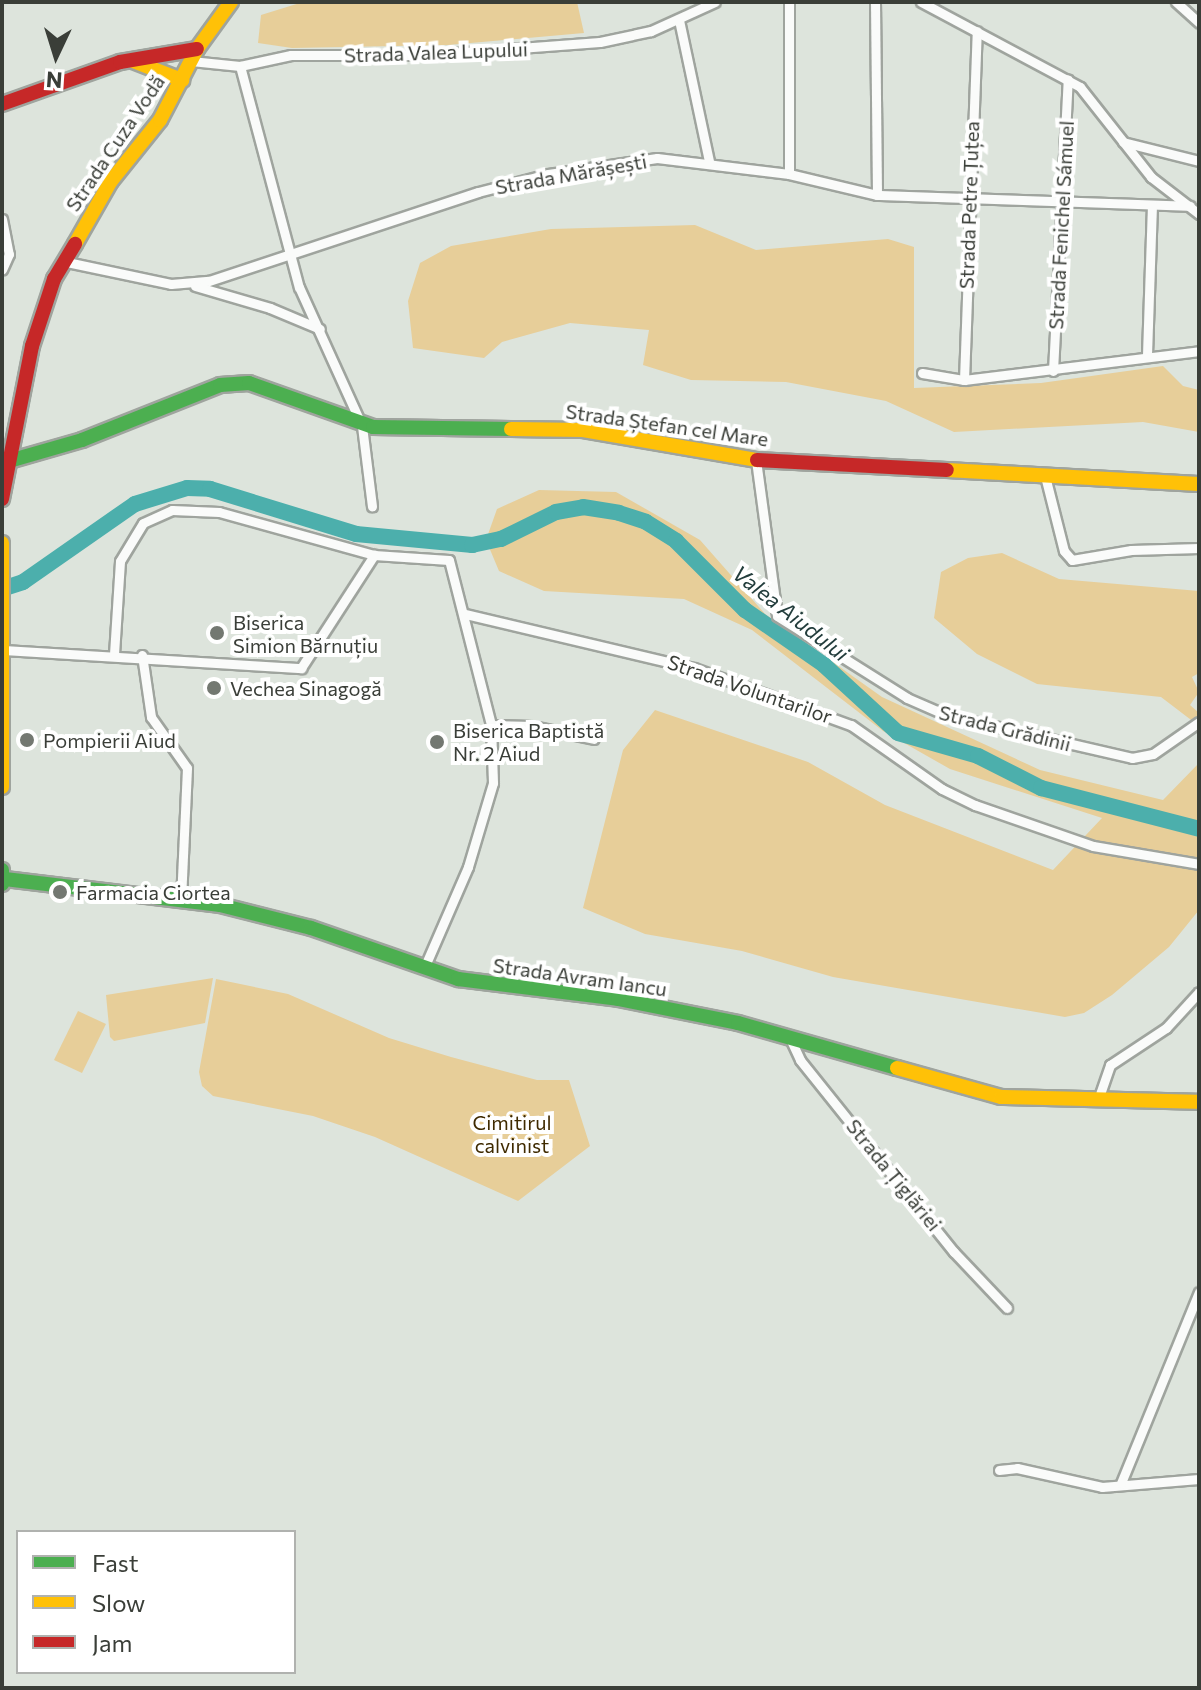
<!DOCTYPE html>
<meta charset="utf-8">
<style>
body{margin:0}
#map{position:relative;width:1201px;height:1690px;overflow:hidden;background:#dde4dc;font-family:Commissioner,sans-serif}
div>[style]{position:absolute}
.green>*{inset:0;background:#e7ce99}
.river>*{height:16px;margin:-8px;padding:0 8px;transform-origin:8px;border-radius:8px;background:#4cafac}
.roads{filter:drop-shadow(2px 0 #9fa49e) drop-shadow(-2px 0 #9fa49e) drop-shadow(0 2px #9fa49e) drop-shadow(0 -2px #9fa49e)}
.street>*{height:9px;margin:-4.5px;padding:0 4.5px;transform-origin:4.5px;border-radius:4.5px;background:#fafbfa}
.fast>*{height:14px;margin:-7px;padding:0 7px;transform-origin:7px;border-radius:7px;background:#4caf50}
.slow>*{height:14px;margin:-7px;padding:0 7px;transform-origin:7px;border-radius:7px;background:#ffc107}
.jam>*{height:14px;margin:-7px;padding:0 7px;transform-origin:7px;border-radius:7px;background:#c62828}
.dots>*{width:22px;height:22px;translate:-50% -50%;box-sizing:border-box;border:4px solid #fff;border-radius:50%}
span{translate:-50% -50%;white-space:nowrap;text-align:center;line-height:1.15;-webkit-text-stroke:8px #fff;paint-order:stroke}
.street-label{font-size:20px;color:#3a3e38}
.poi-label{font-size:20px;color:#3a3e38}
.left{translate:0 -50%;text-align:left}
.park-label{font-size:20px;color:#3f2a00}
.water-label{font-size:22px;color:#233d3c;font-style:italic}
.frame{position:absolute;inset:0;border:4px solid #3a3e38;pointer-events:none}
.legend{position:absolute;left:16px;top:1530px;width:280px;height:144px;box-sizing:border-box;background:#fff;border:2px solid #b0b2af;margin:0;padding:10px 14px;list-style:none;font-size:24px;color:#3a3e38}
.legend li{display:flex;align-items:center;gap:16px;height:40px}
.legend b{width:40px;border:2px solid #b0b2af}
.north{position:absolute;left:16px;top:16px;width:80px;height:80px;-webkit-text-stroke:6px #fff;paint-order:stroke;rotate:184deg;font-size:22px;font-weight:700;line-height:32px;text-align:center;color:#3a3e38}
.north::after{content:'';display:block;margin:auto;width:28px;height:36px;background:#3a3e38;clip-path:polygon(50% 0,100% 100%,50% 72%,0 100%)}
</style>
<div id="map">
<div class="green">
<div style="clip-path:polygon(303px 2px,577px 2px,584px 33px,448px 45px,292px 48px,258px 43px,261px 15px)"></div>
<div style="clip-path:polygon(695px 225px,756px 250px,888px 239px,914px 247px,914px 388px,1041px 383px,1163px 366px,1183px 386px,1199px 390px,1199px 432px,1143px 422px,954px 432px,886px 401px,786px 382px,691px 380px,643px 365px,649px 330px,570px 323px,502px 342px,484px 358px,413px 348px,408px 301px,420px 263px,451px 246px,551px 229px)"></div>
<div style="clip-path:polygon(539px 490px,616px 492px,700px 540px,765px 614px,882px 697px,1040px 770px,1163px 800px,1199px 763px,1199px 910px,1169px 947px,1112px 995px,1084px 1013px,1065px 1017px,833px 977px,742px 951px,645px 934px,583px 908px,623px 750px,655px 710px,808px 762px,885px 805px,1053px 870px,1102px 818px,950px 769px,883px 731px,752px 630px,684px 599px,544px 591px,499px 571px,486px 540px,497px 509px)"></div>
<div style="clip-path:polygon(1002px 553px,1059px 579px,1199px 591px,1199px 673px,1192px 677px,1199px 692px,1190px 705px,1199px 713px,1199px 726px,1161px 697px,1037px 684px,977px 654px,934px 618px,941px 572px,968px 558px)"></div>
<div style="clip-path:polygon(213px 978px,205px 1023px,114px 1041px,110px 1037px,106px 995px)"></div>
<div style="clip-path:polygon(216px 979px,288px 994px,389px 1038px,451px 1057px,537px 1080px,569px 1080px,590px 1146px,518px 1201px,375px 1137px,313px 1116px,213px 1096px,202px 1086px,199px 1072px)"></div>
<div style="clip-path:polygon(78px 1011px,106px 1024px,82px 1073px,54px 1060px)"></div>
</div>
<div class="river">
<div style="left:2px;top:589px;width:22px;rotate:-18deg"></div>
<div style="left:23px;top:582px;width:136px;rotate:-34.9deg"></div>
<div style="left:135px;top:504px;width:54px;rotate:-17.1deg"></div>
<div style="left:187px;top:488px;width:23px;rotate:2deg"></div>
<div style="left:210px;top:489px;width:153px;rotate:17.1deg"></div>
<div style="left:356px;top:534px;width:117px;rotate:5.4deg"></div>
<div style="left:472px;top:545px;width:30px;rotate:-12deg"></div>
<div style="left:501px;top:539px;width:61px;rotate:-26.1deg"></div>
<div style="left:556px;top:512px;width:27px;rotate:-10deg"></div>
<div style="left:583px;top:507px;width:36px;rotate:9deg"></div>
<div style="left:619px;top:513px;width:28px;rotate:18deg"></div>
<div style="left:646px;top:522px;width:36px;rotate:32deg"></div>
<div style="left:676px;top:541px;width:98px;rotate:45deg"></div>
<div style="left:745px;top:610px;width:96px;rotate:34.8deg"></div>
<div style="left:824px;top:665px;width:100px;rotate:42.6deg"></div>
<div style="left:898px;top:733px;width:83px;rotate:16deg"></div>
<div style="left:978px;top:756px;width:71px;rotate:26.9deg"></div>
<div style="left:1041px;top:788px;width:163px;rotate:14.5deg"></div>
</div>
<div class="roads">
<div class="street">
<div style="left:789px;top:2px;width:172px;rotate:90deg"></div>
<div style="left:875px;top:2px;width:193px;rotate:89.4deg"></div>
<div style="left:921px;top:2px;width:180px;rotate:28.1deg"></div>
<div style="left:1080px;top:87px;width:115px;rotate:51.7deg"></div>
<div style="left:1151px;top:177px;width:61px;rotate:37.6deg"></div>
<div style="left:1176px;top:2px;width:31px;rotate:42deg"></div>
<div style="left:679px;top:20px;width:144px;rotate:78deg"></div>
<div style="left:191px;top:61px;width:49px;rotate:5.8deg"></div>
<div style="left:240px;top:66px;width:52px;rotate:-12.2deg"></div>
<div style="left:291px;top:55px;width:135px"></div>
<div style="left:426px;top:55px;width:174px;rotate:-4.3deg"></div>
<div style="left:600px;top:42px;width:52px;rotate:-12.2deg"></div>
<div style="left:651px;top:31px;width:70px;rotate:-24.4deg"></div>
<div style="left:240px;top:66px;width:229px;rotate:75.1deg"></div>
<div style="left:299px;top:287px;width:153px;rotate:65.6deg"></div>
<div style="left:362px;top:426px;width:81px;rotate:82.9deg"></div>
<div style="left:1123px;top:142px;width:78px;rotate:14deg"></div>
<div style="left:2px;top:219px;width:36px;rotate:79deg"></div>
<div style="left:9px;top:254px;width:17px;rotate:114deg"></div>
<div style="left:62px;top:261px;width:111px;rotate:11.9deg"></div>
<div style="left:171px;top:284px;width:38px;rotate:-5deg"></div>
<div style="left:209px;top:281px;width:283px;rotate:-18.3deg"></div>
<div style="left:478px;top:192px;width:72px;rotate:-14.4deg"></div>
<div style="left:548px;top:174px;width:110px;rotate:-8.4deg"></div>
<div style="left:657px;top:158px;width:133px;rotate:6.9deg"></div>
<div style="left:789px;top:174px;width:90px;rotate:13.4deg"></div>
<div style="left:877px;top:195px;width:313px;rotate:2deg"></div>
<div style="left:195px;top:286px;width:78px;rotate:16.3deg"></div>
<div style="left:270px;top:308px;width:54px;rotate:22.8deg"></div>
<div style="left:1147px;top:355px;width:150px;rotate:-88.1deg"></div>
<div style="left:1053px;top:371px;width:292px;rotate:-87.1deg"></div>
<div style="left:922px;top:373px;width:43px;rotate:9.5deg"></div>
<div style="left:964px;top:380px;width:237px;rotate:-7deg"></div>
<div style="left:964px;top:380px;width:349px;rotate:-87.9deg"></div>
<div style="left:756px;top:460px;width:157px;rotate:82.3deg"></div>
<div style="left:777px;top:616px;width:154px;rotate:32.2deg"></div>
<div style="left:907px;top:698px;width:43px;rotate:23.6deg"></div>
<div style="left:946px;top:715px;width:191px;rotate:13deg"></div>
<div style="left:1132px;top:758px;width:21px;rotate:-11deg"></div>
<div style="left:1153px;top:754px;width:56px;rotate:-34.8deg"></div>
<div style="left:1045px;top:476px;width:77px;rotate:75.8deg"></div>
<div style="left:1064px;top:551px;width:12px;rotate:48deg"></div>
<div style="left:1072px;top:560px;width:60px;rotate:-9.6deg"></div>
<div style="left:1131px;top:550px;width:68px;rotate:-1.7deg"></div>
<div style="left:465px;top:614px;width:235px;rotate:13.3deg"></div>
<div style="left:694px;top:668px;width:167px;rotate:20deg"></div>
<div style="left:851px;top:725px;width:111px;rotate:35.1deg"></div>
<div style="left:942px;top:789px;width:37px;rotate:26deg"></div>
<div style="left:975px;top:805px;width:125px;rotate:19.2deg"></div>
<div style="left:1093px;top:846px;width:108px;rotate:9.6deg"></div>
<div style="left:4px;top:650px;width:298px;rotate:3.5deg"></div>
<div style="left:301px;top:668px;width:135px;rotate:-57.1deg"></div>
<div style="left:114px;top:654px;width:93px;rotate:-86.3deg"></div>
<div style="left:120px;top:561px;width:44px;rotate:-58.8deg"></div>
<div style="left:143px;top:523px;width:32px;rotate:-24deg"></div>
<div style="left:172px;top:510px;width:47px;rotate:2.4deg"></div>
<div style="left:219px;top:512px;width:161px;rotate:15.5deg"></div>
<div style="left:374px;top:555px;width:75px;rotate:3.8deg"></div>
<div style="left:449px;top:560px;width:170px;rotate:75.7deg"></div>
<div style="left:491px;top:725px;width:58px;rotate:88deg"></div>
<div style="left:493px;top:783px;width:88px;rotate:106.6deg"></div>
<div style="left:468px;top:867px;width:110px;rotate:113.5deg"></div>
<div style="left:142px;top:655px;width:63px;rotate:81.7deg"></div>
<div style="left:151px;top:717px;width:62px;rotate:54.8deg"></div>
<div style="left:187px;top:768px;width:131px;rotate:92.6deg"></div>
<div style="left:491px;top:725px;width:41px;rotate:1.4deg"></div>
<div style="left:532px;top:726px;width:63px;rotate:11.8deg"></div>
<div style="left:789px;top:1036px;width:26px;rotate:65deg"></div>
<div style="left:800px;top:1060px;width:246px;rotate:51.3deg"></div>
<div style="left:954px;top:1252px;width:77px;rotate:46.6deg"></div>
<div style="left:1099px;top:1097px;width:34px;rotate:-71deg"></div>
<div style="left:1110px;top:1065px;width:67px;rotate:-33.5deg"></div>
<div style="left:1166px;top:1028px;width:49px;rotate:-47.5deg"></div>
<div style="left:999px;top:1470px;width:18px;rotate:-6deg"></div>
<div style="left:1017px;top:1468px;width:87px;rotate:12.6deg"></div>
<div style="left:1102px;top:1487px;width:97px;rotate:-4.7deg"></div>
<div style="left:1121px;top:1483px;width:206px;rotate:-67.8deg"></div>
</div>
<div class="fast">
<div style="left:2px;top:463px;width:83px;rotate:-16deg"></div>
<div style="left:82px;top:440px;width:149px;rotate:-21.7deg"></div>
<div style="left:220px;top:385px;width:29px;rotate:-4deg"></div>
<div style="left:249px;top:383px;width:132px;rotate:19.5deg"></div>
<div style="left:373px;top:427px;width:138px;rotate:0.8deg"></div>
<div style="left:2px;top:870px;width:14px;rotate:90deg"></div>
<div style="left:5px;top:879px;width:217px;rotate:6.9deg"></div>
<div style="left:220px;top:905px;width:94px;rotate:14.2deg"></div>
<div style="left:311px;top:928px;width:156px;rotate:19.1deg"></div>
<div style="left:458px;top:979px;width:161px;rotate:7.1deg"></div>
<div style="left:618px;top:999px;width:122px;rotate:11.3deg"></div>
<div style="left:738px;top:1023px;width:165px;rotate:15.8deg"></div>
</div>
<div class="slow">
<div style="left:133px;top:61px;width:53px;rotate:21.2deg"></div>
<div style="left:75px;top:244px;width:73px;rotate:-60.3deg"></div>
<div style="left:111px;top:181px;width:78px;rotate:-51.2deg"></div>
<div style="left:160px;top:120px;width:80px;rotate:-62.5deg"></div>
<div style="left:197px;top:49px;width:58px;rotate:-54.1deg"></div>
<div style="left:511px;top:429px;width:72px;rotate:0.8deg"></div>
<div style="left:583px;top:430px;width:177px;rotate:9.8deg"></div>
<div style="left:947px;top:470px;width:252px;rotate:3.2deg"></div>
<div style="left:2px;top:543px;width:244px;rotate:90deg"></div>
<div style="left:897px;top:1068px;width:108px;rotate:15.6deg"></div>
<div style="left:1001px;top:1097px;width:198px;rotate:1.4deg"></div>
</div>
<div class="jam">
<div style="left:2px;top:104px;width:125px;rotate:-19.6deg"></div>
<div style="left:120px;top:62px;width:78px;rotate:-9.6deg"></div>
<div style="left:757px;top:460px;width:190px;rotate:3deg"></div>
<div style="left:2px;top:499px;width:156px;rotate:-78.9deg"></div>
<div style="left:32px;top:346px;width:71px;rotate:-71.8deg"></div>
<div style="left:54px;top:279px;width:41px;rotate:-59deg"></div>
</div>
</div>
<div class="dots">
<div style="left:217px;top:633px;background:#737871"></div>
<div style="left:214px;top:688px;background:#737871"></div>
<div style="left:27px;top:740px;background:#737871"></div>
<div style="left:437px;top:742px;background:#737871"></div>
<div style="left:60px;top:892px;background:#737871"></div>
</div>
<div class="street-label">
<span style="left:436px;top:52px;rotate:-2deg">Strada Valea Lupului</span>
<span style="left:115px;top:143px;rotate:-56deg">Strada Cuza Vodă</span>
<span style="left:571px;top:174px;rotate:-10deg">Strada Mărășești</span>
<span style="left:969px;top:205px;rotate:-88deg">Strada Petre Țuțea</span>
<span style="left:1061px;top:225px;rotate:-87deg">Strada Fenichel Sámuel</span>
<span style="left:667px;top:425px;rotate:8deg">Strada Ștefan cel Mare</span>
<span style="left:750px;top:689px;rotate:19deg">Strada Voluntarilor</span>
<span style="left:1005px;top:728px;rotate:14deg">Strada Grădinii</span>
<span style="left:580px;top:977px;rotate:8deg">Strada Avram Iancu</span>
<span style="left:894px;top:1175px;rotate:51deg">Strada Țiglăriei</span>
</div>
<div class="poi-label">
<span class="left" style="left:233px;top:634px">Biserica<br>Simion Bărnuțiu</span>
<span class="left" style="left:230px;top:688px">Vechea Sinagogă</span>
<span class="left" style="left:453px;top:742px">Biserica Baptistă<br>Nr. 2 Aiud</span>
<span class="left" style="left:43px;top:740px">Pompierii Aiud</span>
<span class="left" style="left:76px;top:892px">Farmacia Ciortea</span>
</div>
<div class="park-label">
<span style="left:512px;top:1134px">Cimitirul<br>calvinist</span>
</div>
<div class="water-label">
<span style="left:791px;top:613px;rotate:38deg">Valea Aiudului</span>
</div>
<div class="frame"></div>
<ul class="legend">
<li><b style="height:10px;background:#4caf50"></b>Fast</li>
<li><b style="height:10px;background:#ffc107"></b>Slow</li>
<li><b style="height:10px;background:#c62828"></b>Jam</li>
</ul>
<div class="north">N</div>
</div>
